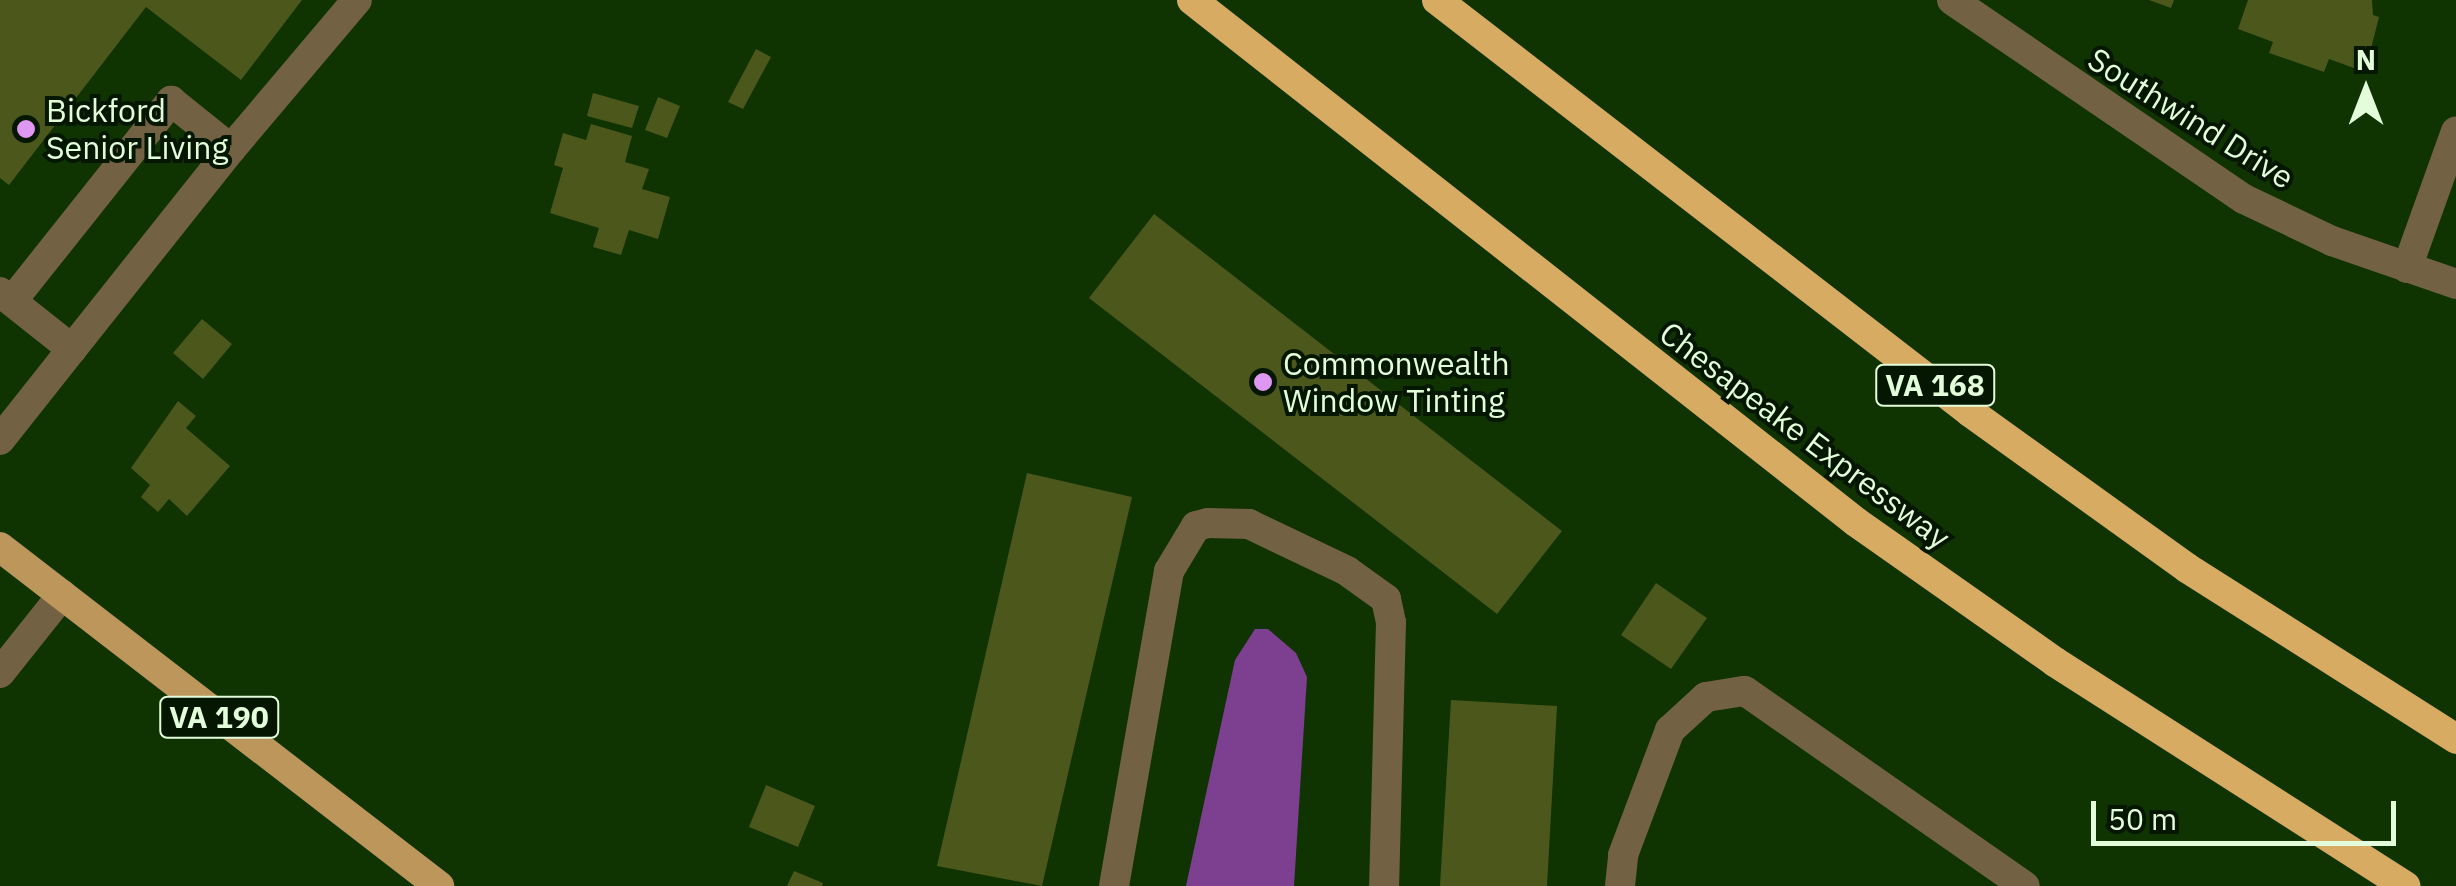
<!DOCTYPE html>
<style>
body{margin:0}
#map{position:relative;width:2456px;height:886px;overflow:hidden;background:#103302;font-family:"IBM Plex Sans",sans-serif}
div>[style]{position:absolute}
.water>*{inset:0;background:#7d3f8f}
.building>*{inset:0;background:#4c571b}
.minor>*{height:30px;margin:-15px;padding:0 15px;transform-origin:15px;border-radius:15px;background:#736144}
.major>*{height:30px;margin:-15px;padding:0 15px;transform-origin:15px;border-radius:15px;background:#bc965a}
.highway>*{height:30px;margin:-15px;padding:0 15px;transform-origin:15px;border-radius:15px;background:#d8ab62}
.dots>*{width:28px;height:28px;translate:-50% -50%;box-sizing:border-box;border:5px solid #051701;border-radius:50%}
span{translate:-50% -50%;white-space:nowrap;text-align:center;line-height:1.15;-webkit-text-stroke:8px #051701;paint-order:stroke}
.shield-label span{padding:2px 8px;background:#051701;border:2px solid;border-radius:8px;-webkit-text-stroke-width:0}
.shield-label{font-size:30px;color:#e3fddb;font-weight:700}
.poi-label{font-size:32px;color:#e3fddb}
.left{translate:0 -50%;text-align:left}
.street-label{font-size:32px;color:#e3fddb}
.north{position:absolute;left:2316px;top:40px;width:100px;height:100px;-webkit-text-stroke:8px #051701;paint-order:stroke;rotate:0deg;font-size:28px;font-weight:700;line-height:40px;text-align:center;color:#e3fddb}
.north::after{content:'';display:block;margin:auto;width:35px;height:45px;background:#e3fddb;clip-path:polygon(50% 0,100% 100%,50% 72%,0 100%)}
.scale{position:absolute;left:2091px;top:801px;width:305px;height:45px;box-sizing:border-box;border:5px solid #e3fddb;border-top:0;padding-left:12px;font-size:30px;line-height:35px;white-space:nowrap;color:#e3fddb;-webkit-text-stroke:8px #051701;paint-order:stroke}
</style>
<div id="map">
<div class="water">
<div style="clip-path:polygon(1255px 629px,1268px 629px,1296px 653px,1307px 677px,1294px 886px,1186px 886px,1235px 660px)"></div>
</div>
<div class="building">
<div style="clip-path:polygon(0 0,302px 0,241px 80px,146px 7px,9px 185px,0 178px)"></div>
<div style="clip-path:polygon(2149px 0,2174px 0,2171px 8px)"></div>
<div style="clip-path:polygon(2248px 0,2372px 0,2373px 15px,2379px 17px,2365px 72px,2329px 59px,2324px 72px,2269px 53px,2273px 42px,2238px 29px)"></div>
<div style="clip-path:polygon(756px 49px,771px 57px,743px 109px,728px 102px)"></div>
<div style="clip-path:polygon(593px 93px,639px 106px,632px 128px,587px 116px)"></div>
<div style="clip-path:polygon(658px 97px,680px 106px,667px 138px,645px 130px)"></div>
<div style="clip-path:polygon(591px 124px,632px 136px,625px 162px,649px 169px,642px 189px,670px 197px,658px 239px,629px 230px,621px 255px,593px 247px,599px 228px,550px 213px,563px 168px,554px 165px,563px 133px,586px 140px)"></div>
<div style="clip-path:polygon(1154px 214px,1562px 531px,1497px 614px,1089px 298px)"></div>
<div style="clip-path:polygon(202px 319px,232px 344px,203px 379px,173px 353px)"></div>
<div style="clip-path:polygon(178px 401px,196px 416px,186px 428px,230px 466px,187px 516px,169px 499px,158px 512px,141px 497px,150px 485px,131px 468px)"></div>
<div style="clip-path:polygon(1027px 473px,1132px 497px,1042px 886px,937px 866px)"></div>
<div style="clip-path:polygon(1656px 583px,1707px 618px,1671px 669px,1621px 635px)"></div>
<div style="clip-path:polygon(1451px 700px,1557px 706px,1547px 886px,1440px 886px)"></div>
<div style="clip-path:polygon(766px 785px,815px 806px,798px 847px,749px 827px)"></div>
<div style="clip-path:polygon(794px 871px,823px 883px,822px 886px,787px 886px)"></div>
</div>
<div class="minor">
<div style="left:1952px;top:0;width:353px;rotate:34.3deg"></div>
<div style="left:2244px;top:199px;width:98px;rotate:25.5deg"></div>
<div style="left:2332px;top:241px;width:131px;rotate:19.1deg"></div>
<div style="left:231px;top:149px;width:195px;rotate:-49.8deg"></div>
<div style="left:2407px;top:268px;width:145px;rotate:-70.3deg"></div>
<div style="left:0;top:292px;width:92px;rotate:38.4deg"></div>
<div style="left:72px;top:349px;width:116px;rotate:128.4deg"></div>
<div style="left:12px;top:301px;width:256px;rotate:-51.5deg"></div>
<div style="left:171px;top:101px;width:77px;rotate:38.7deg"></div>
<div style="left:231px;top:149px;width:256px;rotate:128.5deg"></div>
<div style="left:0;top:673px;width:100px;rotate:-51.5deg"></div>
<div style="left:1114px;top:886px;width:320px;rotate:-80.1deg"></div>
<div style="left:1169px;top:571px;width:52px;rotate:-59deg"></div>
<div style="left:1196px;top:526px;width:12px;rotate:-14deg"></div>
<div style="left:1208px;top:523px;width:41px;rotate:1.4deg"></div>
<div style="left:1249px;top:524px;width:109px;rotate:25.6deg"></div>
<div style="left:1347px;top:571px;width:48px;rotate:35.7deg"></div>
<div style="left:1386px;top:599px;width:24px;rotate:78deg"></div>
<div style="left:1391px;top:622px;width:264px;rotate:91.5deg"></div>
<div style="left:1620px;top:886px;width:31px;rotate:-84deg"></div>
<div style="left:1623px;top:855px;width:134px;rotate:-69.4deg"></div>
<div style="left:1670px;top:730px;width:49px;rotate:-42.5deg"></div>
<div style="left:1706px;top:697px;width:39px;rotate:-9deg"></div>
<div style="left:1745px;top:691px;width:341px;rotate:34.9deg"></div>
</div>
<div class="major">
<div style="left:0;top:547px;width:555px;rotate:37.68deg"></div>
</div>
<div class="highway">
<div style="left:1192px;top:0;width:845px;rotate:38.17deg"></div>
<div style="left:1856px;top:522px;width:243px;rotate:35.1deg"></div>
<div style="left:2055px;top:662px;width:416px;rotate:32.6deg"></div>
<div style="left:1437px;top:0;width:674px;rotate:37.7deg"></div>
<div style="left:1970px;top:412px;width:267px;rotate:35.7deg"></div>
<div style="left:2187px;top:568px;width:319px;rotate:32.4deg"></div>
</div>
<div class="dots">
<div style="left:26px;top:129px;background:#de98f2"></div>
<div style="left:1263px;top:382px;background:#de98f2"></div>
</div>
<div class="shield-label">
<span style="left:1935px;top:385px">VA 168</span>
<span style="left:219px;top:717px">VA 190</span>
</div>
<div class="poi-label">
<span class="left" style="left:46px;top:129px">Bickford<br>Senior Living</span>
<span class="left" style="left:1283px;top:382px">Commonwealth<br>Window Tinting</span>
</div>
<div class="street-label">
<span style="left:2191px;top:118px;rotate:32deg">Southwind Drive</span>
<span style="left:1805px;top:435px;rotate:37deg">Chesapeake Expressway</span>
</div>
<div class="north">N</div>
<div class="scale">50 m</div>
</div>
